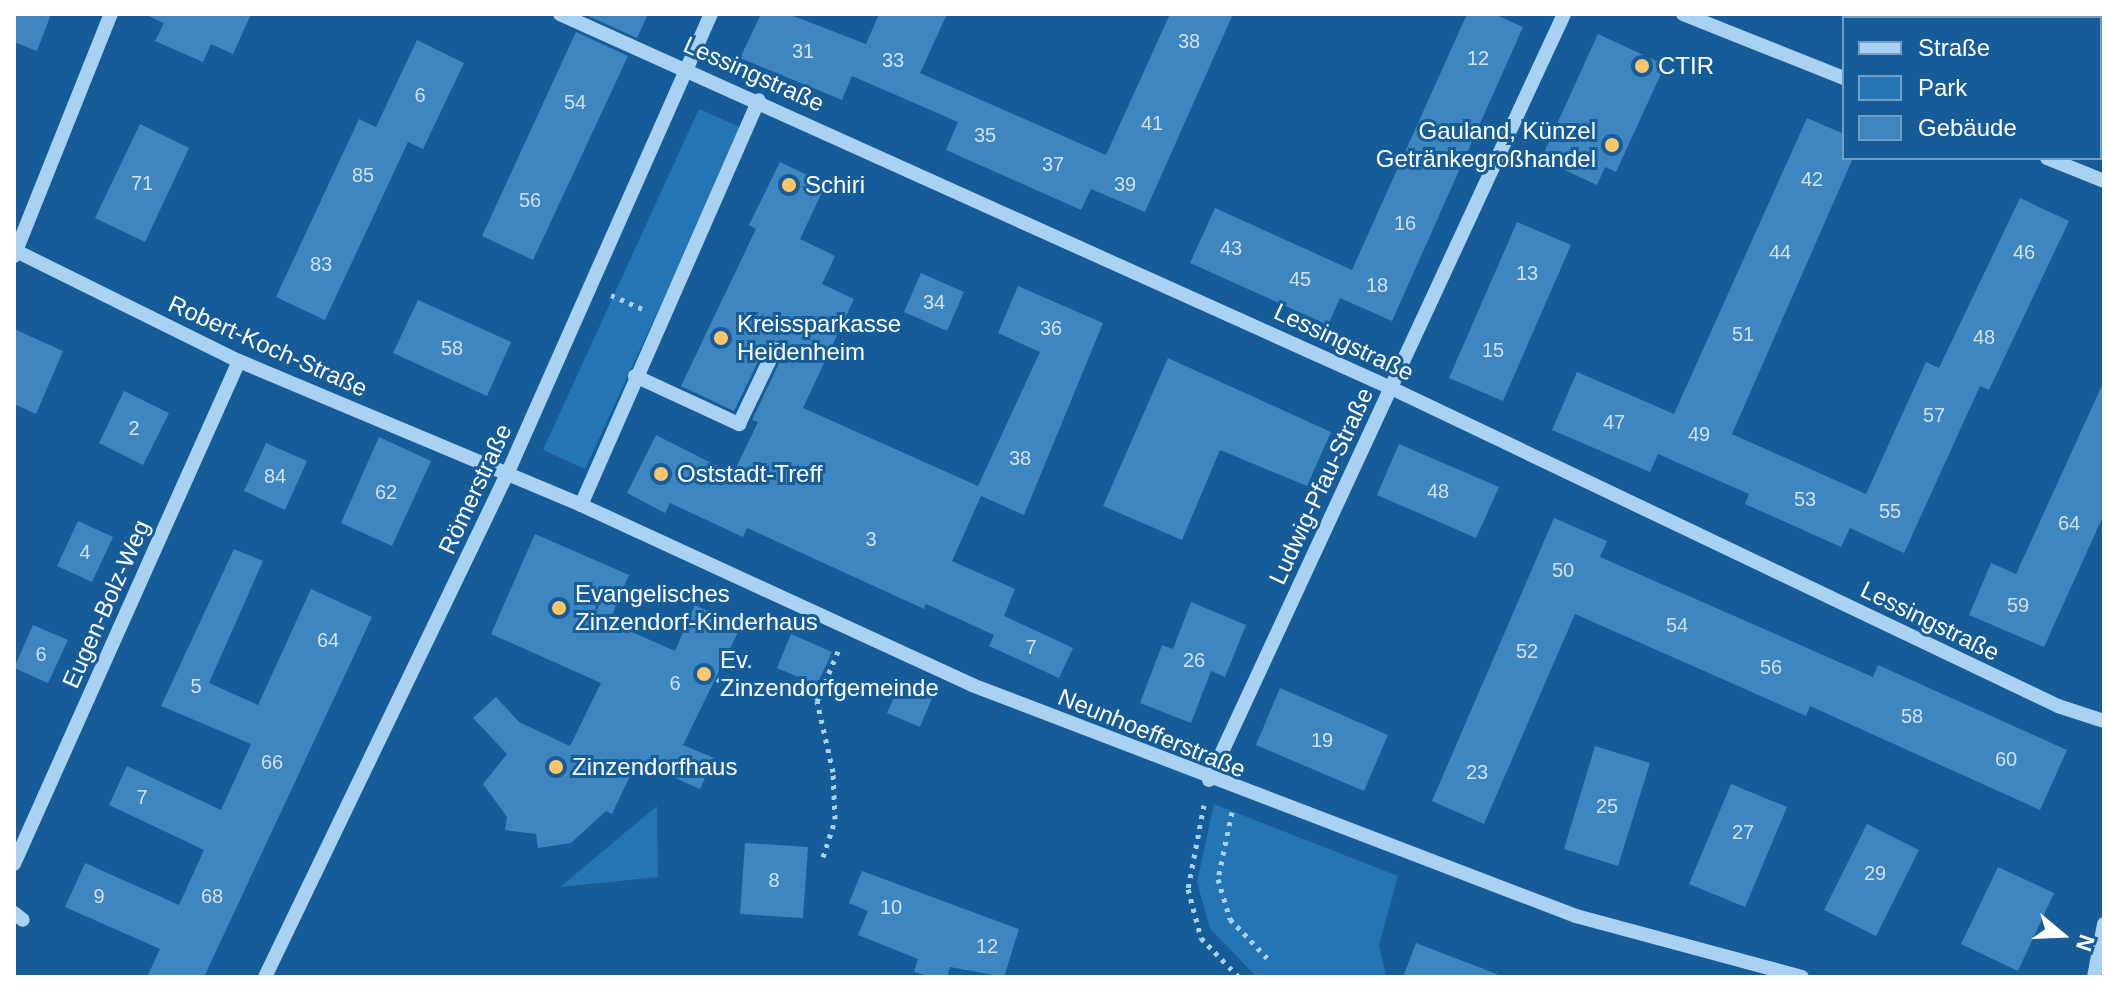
<!DOCTYPE html>
<meta charset="utf-8">
<style>
body{margin:0}
#map{position:relative;width:2118px;height:991px;overflow:hidden;background:#165c99;font-family:Arial,sans-serif}
div>[style]{position:absolute}
.green>*{inset:0;background:#2575b5}
.building>*{inset:0;background:#3e86c0}
.path>*{height:5px;margin-top:-2.5px;transform-origin:0;background:repeating-linear-gradient(90deg,#a9d2f2 0 4px,transparent 0 10px)}
.minor>*{height:14px;margin:-7px;padding:0 7px;transform-origin:7px;border-radius:7px;background:#a9d2f2}
.dots>*{width:22px;height:22px;translate:-50% -50%;box-sizing:border-box;border:4px solid #165c99;border-radius:50%}
span{translate:-50% -50%;white-space:nowrap;text-align:center;line-height:1.15;-webkit-text-stroke:6px #165c99;paint-order:stroke}
.number-label{font-size:20px;color:#cfe1ef}
.number-label span{-webkit-text-stroke-width:0}
.poi-label{font-size:24px;color:#fff}
.left{translate:0 -50%;text-align:left}
.right{translate:-100% -50%;text-align:right}
.street-label{font-size:24px;color:#fff}
.frame{position:absolute;inset:0;border:16px solid #fff;pointer-events:none}
.legend{position:absolute;left:1842px;top:16px;width:260px;height:144px;box-sizing:border-box;background:#165c99;border:2px solid #739dc2;margin:0;padding:10px 14px;list-style:none;font-size:24px;color:#fff}
.legend li{display:flex;align-items:center;gap:16px;height:40px}
.legend b{width:40px;border:2px solid #739dc2}
.north{position:absolute;left:2022px;top:895px;width:80px;height:80px;-webkit-text-stroke:6px #165c99;paint-order:stroke;rotate:109deg;font-size:22px;font-weight:700;line-height:32px;text-align:center;color:#fff}
.north::after{content:'';display:block;margin:auto;width:28px;height:36px;background:#fff;clip-path:polygon(50% 0,100% 100%,50% 72%,0 100%)}
</style>
<div id="map">
<div class="green">
<div style="clip-path:polygon(699px 109px,742px 128px,585px 469px,543px 450px)"></div>
<div style="clip-path:polygon(1214px 804px,1398px 876px,1379px 945px,1386px 977px,1257px 977px,1210px 929px,1197px 882px)"></div>
<div style="clip-path:polygon(657px 806px,658px 877px,560px 887px)"></div>
</div>
<div class="building">
<div style="clip-path:polygon(14px 14px,51px 14px,37px 51px,14px 42px)"></div>
<div style="clip-path:polygon(144px 14px,251px 14px,233px 54px,211px 44px,203px 62px,155px 41px,164px 23px)"></div>
<div style="clip-path:polygon(584px 14px,648px 14px,637px 38px)"></div>
<div style="clip-path:polygon(761px 14px,788px 14px,866px 44px,879px 14px,947px 14px,920px 73px,1106px 155px,1170px 14px,1233px 14px,1145px 212px,1091px 189px,1081px 210px,946px 150px,958px 122px,852px 76px,842px 100px,740px 58px)"></div>
<div style="clip-path:polygon(1467px 14px,1494px 14px,1523px 27px,1392px 321px,1340px 298px,1328px 325px,1190px 263px,1215px 208px,1352px 270px)"></div>
<div style="clip-path:polygon(576px 32px,628px 56px,533px 260px,482px 236px)"></div>
<div style="clip-path:polygon(1598px 34px,1665px 65px,1616px 172px,1605px 167px,1597px 185px,1541px 159px)"></div>
<div style="clip-path:polygon(417px 40px,464px 63px,423px 149px,408px 142px,325px 320px,276px 297px,359px 119px,376px 127px)"></div>
<div style="clip-path:polygon(1807px 118px,1844px 134px,1844px 158px,1853px 158px,1732px 434px,1866px 494px,1926px 362px,1939px 368px,2020px 198px,2069px 221px,1989px 390px,1980px 386px,1904px 553px,1850px 528px,1841px 547px,1745px 504px,1749px 494px,1658px 454px,1650px 472px,1552px 430px,1577px 372px,1674px 414px)"></div>
<div style="clip-path:polygon(140px 124px,189px 148px,145px 242px,95px 218px)"></div>
<div style="clip-path:polygon(780px 162px,826px 184px,800px 239px,835px 256px,822px 284px,854px 299px,803px 408px,978px 486px,1040px 352px,998px 333px,1018px 286px,1103px 323px,1024px 515px,981px 496px,952px 561px,1015px 589px,1004px 616px,1073px 648px,1059px 678px,989px 646px,994px 635px,926px 604px,924px 609px,747px 528px,743px 537px,670px 503px,665px 513px,627px 493px,656px 435px,733px 474px,758px 422px,752px 420px,784px 353px,779px 340px,766px 345px,734px 411px,681px 386px,756px 229px,749px 225px)"></div>
<div style="clip-path:polygon(1517px 222px,1571px 245px,1503px 401px,1449px 378px)"></div>
<div style="clip-path:polygon(921px 273px,964px 292px,947px 331px,904px 312px)"></div>
<div style="clip-path:polygon(418px 300px,511px 342px,487px 396px,393px 353px)"></div>
<div style="clip-path:polygon(14px 329px,63px 351px,36px 414px,14px 404px)"></div>
<div style="clip-path:polygon(1168px 358px,1331px 432px,1307px 486px,1220px 450px,1182px 540px,1103px 506px)"></div>
<div style="clip-path:polygon(2104px 381px,2104px 514px,2044px 647px,1969px 615px,1991px 563px,2016px 574px)"></div>
<div style="clip-path:polygon(124px 391px,169px 413px,143px 465px,99px 443px)"></div>
<div style="clip-path:polygon(379px 437px,431px 461px,392px 546px,341px 523px)"></div>
<div style="clip-path:polygon(266px 443px,307px 461px,285px 510px,244px 491px)"></div>
<div style="clip-path:polygon(1399px 444px,1499px 487px,1476px 538px,1377px 495px)"></div>
<div style="clip-path:polygon(1554px 518px,1607px 541px,1600px 557px,1873px 677px,1878px 665px,2067px 750px,2040px 810px,1810px 706px,1806px 716px,1575px 614px,1484px 824px,1432px 801px)"></div>
<div style="clip-path:polygon(78px 521px,113px 537px,92px 582px,57px 566px)"></div>
<div style="clip-path:polygon(535px 534px,629px 575px,609px 622px,675px 651px,695px 605px,741px 626px,683px 745px,714px 758px,700px 789px,637px 761px,612px 814px,606px 811px,571px 843px,538px 848px,536px 834px,505px 830px,507px 817px,483px 784px,507px 754px,473px 718px,496px 697px,519px 722px,570px 746px,601px 683px,491px 634px)"></div>
<div style="clip-path:polygon(234px 549px,263px 561px,209px 683px,258px 705px,311px 589px,372px 617px,204px 977px,147px 977px,160px 949px,65px 907px,85px 863px,179px 905px,204px 850px,109px 805px,127px 766px,221px 810px,251px 744px,161px 706px)"></div>
<div style="clip-path:polygon(1191px 602px,1246px 625px,1225px 677px,1211px 671px,1191px 723px,1140px 703px,1162px 645px,1173px 649px)"></div>
<div style="clip-path:polygon(33px 625px,68px 640px,48px 683px,14px 668px)"></div>
<div style="clip-path:polygon(791px 634px,832px 652px,817px 685px,777px 668px)"></div>
<div style="clip-path:polygon(900px 684px,932px 698px,920px 727px,887px 713px)"></div>
<div style="clip-path:polygon(1280px 688px,1388px 735px,1364px 791px,1256px 745px)"></div>
<div style="clip-path:polygon(1595px 746px,1650px 763px,1618px 866px,1564px 849px)"></div>
<div style="clip-path:polygon(1731px 784px,1787px 807px,1745px 907px,1689px 884px)"></div>
<div style="clip-path:polygon(1867px 824px,1919px 850px,1876px 936px,1824px 910px)"></div>
<div style="clip-path:polygon(745px 843px,808px 847px,803px 918px,740px 914px)"></div>
<div style="clip-path:polygon(1998px 867px,2054px 893px,2018px 971px,1961px 944px)"></div>
<div style="clip-path:polygon(862px 871px,1019px 929px,1004px 977px,950px 967px,947px 977px,932px 977px,914px 972px,918px 959px,858px 935px,868px 911px,849px 903px)"></div>
<div style="clip-path:polygon(1416px 943px,1499px 975px,1498px 977px,1403px 977px)"></div>
</div>
<div class="path">
<div style="left:611px;top:295px;width:34px;rotate:24deg"></div>
<div style="left:717px;top:679px;width:20px;rotate:27deg"></div>
<div style="left:1204px;top:805px;width:86px;rotate:100.8deg"></div>
<div style="left:1188px;top:889px;width:51px;rotate:75.1deg"></div>
<div style="left:1201px;top:938px;width:54px;rotate:45.7deg"></div>
<div style="left:1232px;top:812px;width:68px;rotate:101.8deg"></div>
<div style="left:1218px;top:879px;width:42px;rotate:73.3deg"></div>
<div style="left:1230px;top:919px;width:57px;rotate:46.4deg"></div>
<div style="left:823px;top:857px;width:40px;rotate:-72deg"></div>
<div style="left:835px;top:819px;width:47px;rotate:-92.4deg"></div>
<div style="left:833px;top:772px;width:73px;rotate:-102.7deg"></div>
<div style="left:817px;top:701px;width:56px;rotate:-67.1deg"></div>
</div>
<div class="minor">
<div style="left:560px;top:14px;width:911px;rotate:24.23deg"></div>
<div style="left:1391px;top:388px;width:739px;rotate:25.49deg"></div>
<div style="left:2058px;top:706px;width:48px;rotate:18.1deg"></div>
<div style="left:1683px;top:14px;width:173px;rotate:21.7deg"></div>
<div style="left:2047px;top:158px;width:61px;rotate:22deg"></div>
<div style="left:14px;top:250px;width:251px;rotate:26.3deg"></div>
<div style="left:239px;top:361px;width:371px;rotate:22.8deg"></div>
<div style="left:581px;top:505px;width:430px;rotate:24.7deg"></div>
<div style="left:972px;top:685px;width:647px;rotate:20.93deg"></div>
<div style="left:1576px;top:916px;width:234px;rotate:15.1deg"></div>
<div style="left:14px;top:256px;width:261px;rotate:-68.2deg"></div>
<div style="left:635px;top:376px;width:115px;rotate:24.8deg"></div>
<div style="left:739px;top:424px;width:83px;rotate:-64.4deg"></div>
<div style="left:581px;top:505px;width:442px;rotate:-66.3deg"></div>
<div style="left:1209px;top:780px;width:844px;rotate:-65.13deg"></div>
<div style="left:14px;top:864px;width:551px;rotate:-65.9deg"></div>
<div style="left:14px;top:913px;width:11px;rotate:38deg"></div>
<div style="left:265px;top:977px;width:560px;rotate:-64.3deg"></div>
<div style="left:508px;top:472px;width:501px;rotate:-66.1deg"></div>
<div style="left:2094px;top:977px;width:54px;rotate:-79.3deg"></div>
</div>
<div class="dots">
<div style="left:1642px;top:66px;background:#ffc56a"></div>
<div style="left:1612px;top:145px;background:#ffc56a"></div>
<div style="left:789px;top:185px;background:#ffc56a"></div>
<div style="left:721px;top:338px;background:#ffc56a"></div>
<div style="left:661px;top:474px;background:#ffc56a"></div>
<div style="left:559px;top:608px;background:#ffc56a"></div>
<div style="left:704px;top:674px;background:#ffc56a"></div>
<div style="left:556px;top:767px;background:#ffc56a"></div>
</div>
<div class="number-label">
<span style="left:1189px;top:41px">38</span>
<span style="left:803px;top:51px">31</span>
<span style="left:1478px;top:58px">12</span>
<span style="left:893px;top:60px">33</span>
<span style="left:420px;top:95px">6</span>
<span style="left:575px;top:102px">54</span>
<span style="left:1152px;top:123px">41</span>
<span style="left:985px;top:135px">35</span>
<span style="left:1053px;top:164px">37</span>
<span style="left:363px;top:175px">85</span>
<span style="left:1812px;top:179px">42</span>
<span style="left:142px;top:183px">71</span>
<span style="left:1125px;top:184px">39</span>
<span style="left:530px;top:200px">56</span>
<span style="left:1405px;top:223px">16</span>
<span style="left:1231px;top:248px">43</span>
<span style="left:1780px;top:252px">44</span>
<span style="left:2024px;top:252px">46</span>
<span style="left:321px;top:264px">83</span>
<span style="left:1527px;top:273px">13</span>
<span style="left:1300px;top:279px">45</span>
<span style="left:1377px;top:285px">18</span>
<span style="left:934px;top:302px">34</span>
<span style="left:1051px;top:328px">36</span>
<span style="left:1743px;top:334px">51</span>
<span style="left:1984px;top:337px">48</span>
<span style="left:452px;top:348px">58</span>
<span style="left:1493px;top:350px">15</span>
<span style="left:1934px;top:415px">57</span>
<span style="left:1614px;top:422px">47</span>
<span style="left:134px;top:428px">2</span>
<span style="left:1699px;top:434px">49</span>
<span style="left:1020px;top:458px">38</span>
<span style="left:275px;top:476px">84</span>
<span style="left:1438px;top:491px">48</span>
<span style="left:386px;top:492px">62</span>
<span style="left:1805px;top:499px">53</span>
<span style="left:1890px;top:511px">55</span>
<span style="left:2069px;top:523px">64</span>
<span style="left:871px;top:539px">3</span>
<span style="left:85px;top:552px">4</span>
<span style="left:1563px;top:570px">50</span>
<span style="left:2018px;top:605px">59</span>
<span style="left:1677px;top:625px">54</span>
<span style="left:328px;top:640px">64</span>
<span style="left:1031px;top:647px">7</span>
<span style="left:1527px;top:651px">52</span>
<span style="left:41px;top:654px">6</span>
<span style="left:1194px;top:660px">26</span>
<span style="left:1771px;top:667px">56</span>
<span style="left:675px;top:683px">6</span>
<span style="left:196px;top:686px">5</span>
<span style="left:1912px;top:716px">58</span>
<span style="left:1322px;top:740px">19</span>
<span style="left:2006px;top:759px">60</span>
<span style="left:272px;top:762px">66</span>
<span style="left:1477px;top:772px">23</span>
<span style="left:142px;top:797px">7</span>
<span style="left:1607px;top:806px">25</span>
<span style="left:1743px;top:832px">27</span>
<span style="left:1875px;top:873px">29</span>
<span style="left:774px;top:880px">8</span>
<span style="left:99px;top:896px">9</span>
<span style="left:212px;top:896px">68</span>
<span style="left:891px;top:907px">10</span>
<span style="left:987px;top:946px">12</span>
</div>
<div class="poi-label">
<span class="left" style="left:1658px;top:66px">CTIR</span>
<span class="right" style="left:1596px;top:145px">Gauland, Künzel<br>Getränkegroßhandel</span>
<span class="left" style="left:805px;top:185px">Schiri</span>
<span class="left" style="left:737px;top:338px">Kreissparkasse<br>Heidenheim</span>
<span class="left" style="left:677px;top:474px">Oststadt-Treff</span>
<span class="left" style="left:575px;top:608px">Evangelisches<br>Zinzendorf-Kinderhaus</span>
<span class="left" style="left:720px;top:674px">Ev.<br>Zinzendorfgemeinde</span>
<span class="left" style="left:572px;top:767px">Zinzendorfhaus</span>
</div>
<div class="street-label">
<span style="left:754px;top:74px;rotate:24deg">Lessingstraße</span>
<span style="left:1344px;top:342px;rotate:25deg">Lessingstraße</span>
<span style="left:268px;top:346px;rotate:24deg">Robert-Koch-Straße</span>
<span style="left:1321px;top:486px;rotate:-65deg">Ludwig-Pfau-Straße</span>
<span style="left:475px;top:489px;rotate:-65deg">Römerstraße</span>
<span style="left:106px;top:604px;rotate:-66deg">Eugen-Bolz-Weg</span>
<span style="left:1930px;top:621px;rotate:26deg">Lessingstraße</span>
<span style="left:1152px;top:733px;rotate:22deg">Neunhoefferstraße</span>
</div>
<div class="frame"></div>
<ul class="legend">
<li><b style="height:10px;background:#a9d2f2"></b>Straße</li>
<li><b style="height:22px;background:#2575b5"></b>Park</li>
<li><b style="height:22px;background:#3e86c0"></b>Gebäude</li>
</ul>
<div class="north">N</div>
</div>
